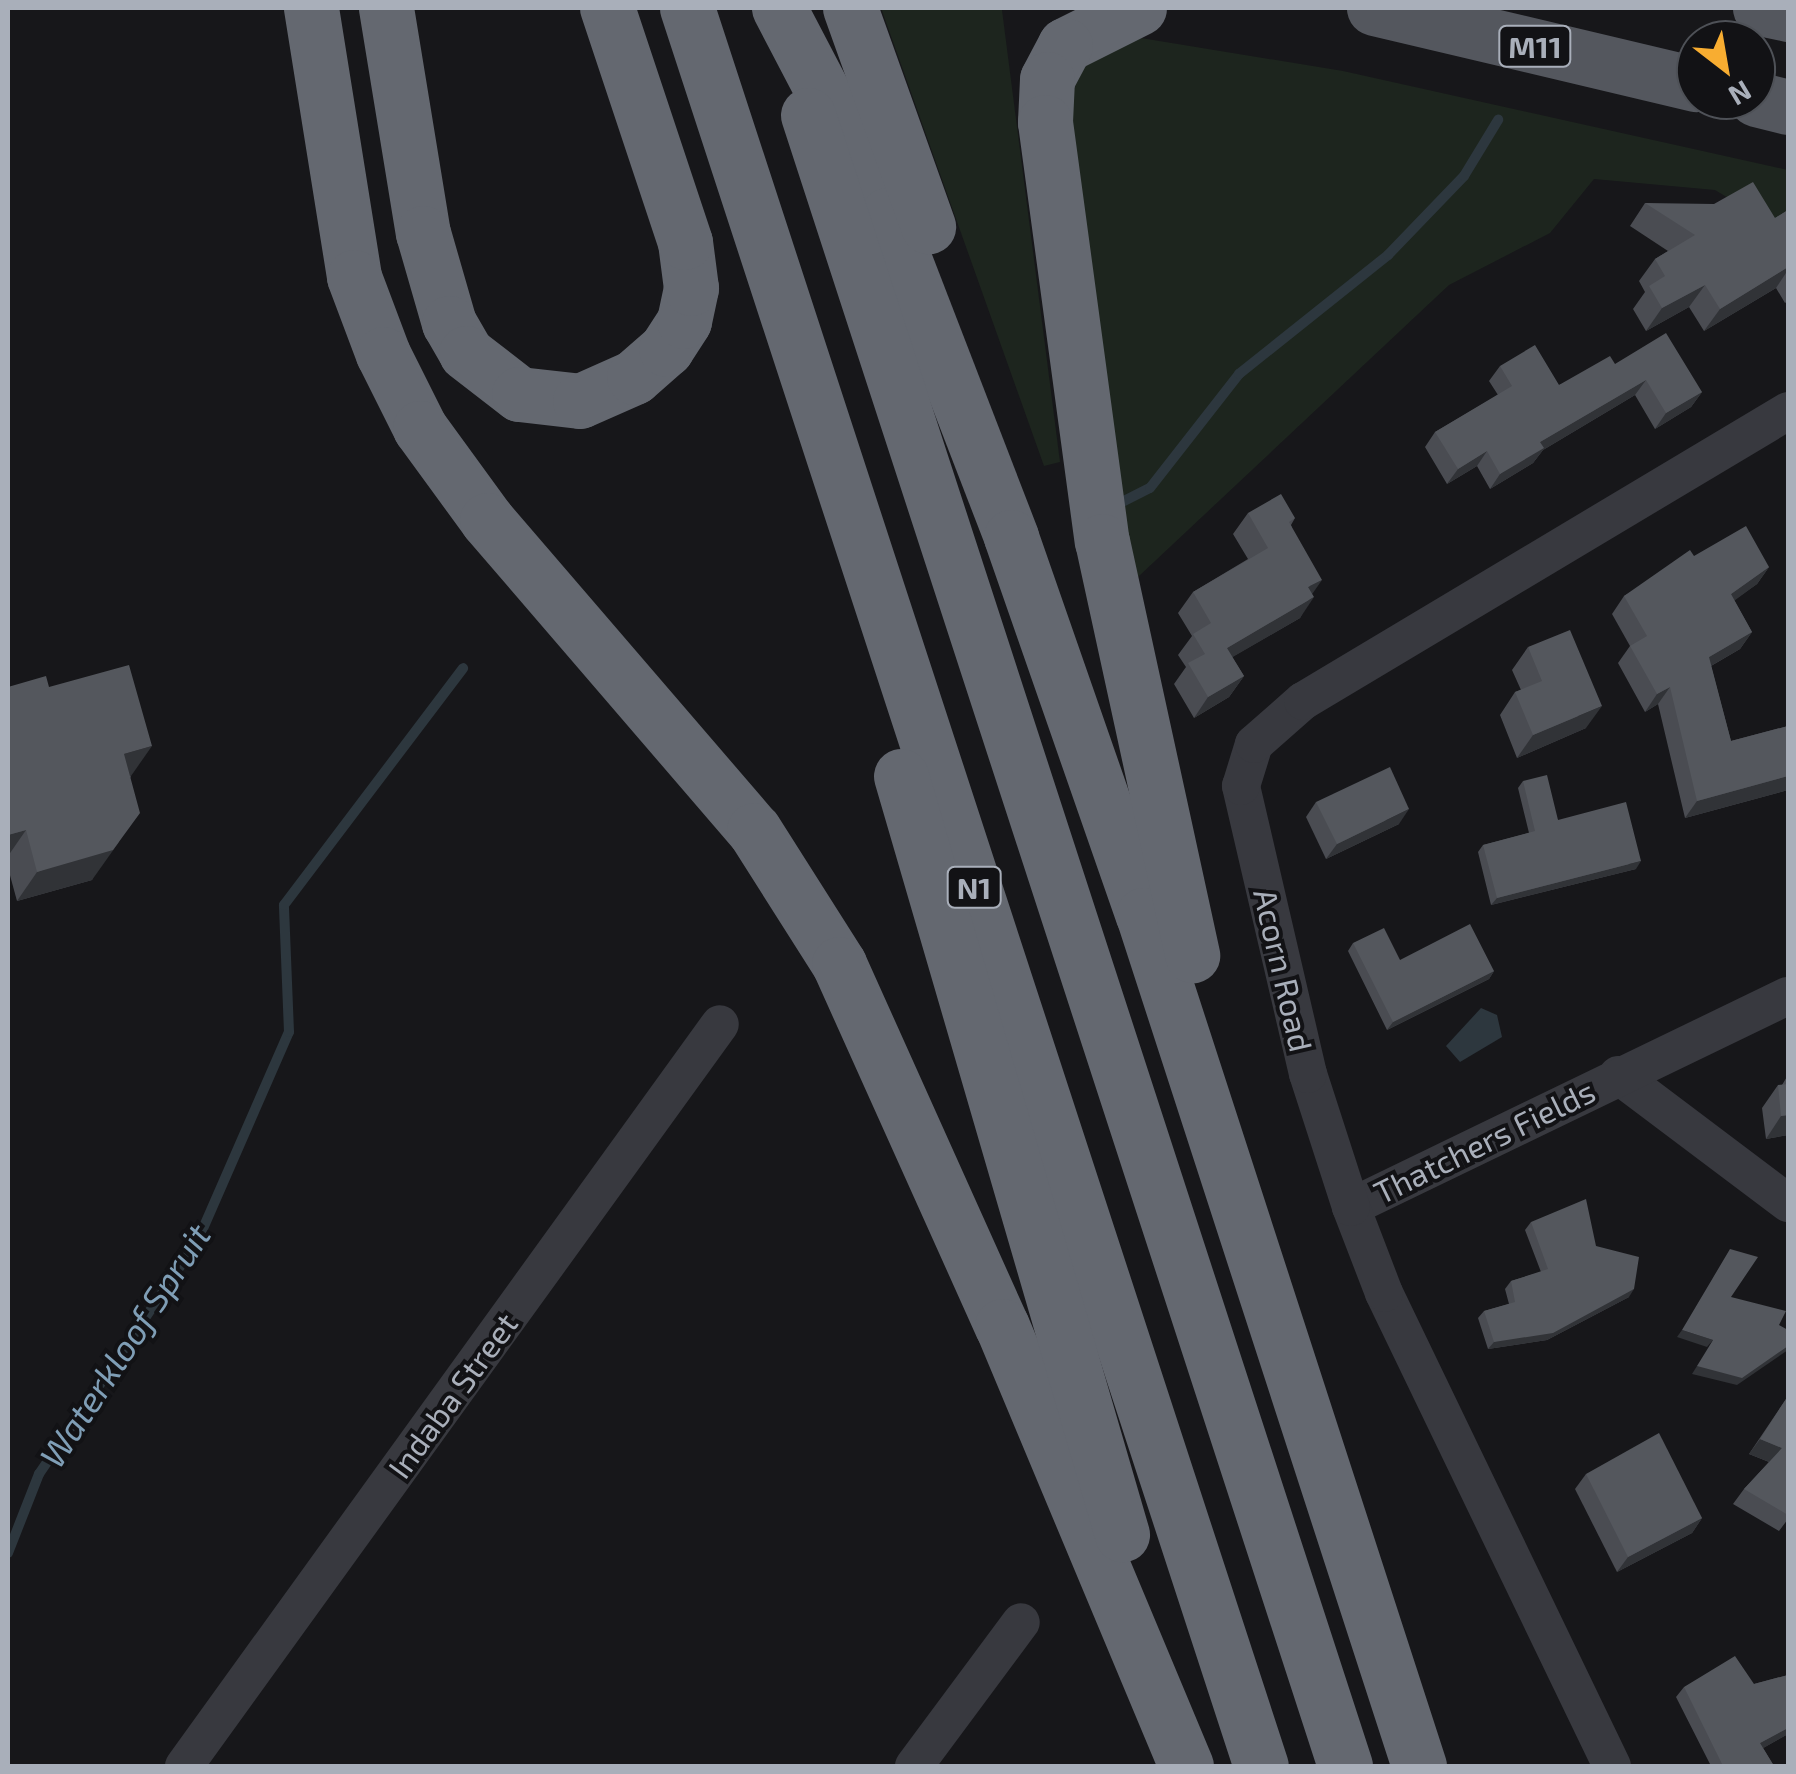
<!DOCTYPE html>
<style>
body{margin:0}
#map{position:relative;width:1796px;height:1774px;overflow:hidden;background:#17171a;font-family:"Exo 2",sans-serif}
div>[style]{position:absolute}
.green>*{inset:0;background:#1d251e}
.water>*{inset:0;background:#2d373e}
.stream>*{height:10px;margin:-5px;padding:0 5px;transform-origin:5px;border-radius:5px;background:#2d373e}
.street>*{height:38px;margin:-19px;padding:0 19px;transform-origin:19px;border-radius:19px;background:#38393f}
.primary>*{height:55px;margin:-27.5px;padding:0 27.5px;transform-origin:27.5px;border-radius:27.5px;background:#54575e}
.highway>*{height:55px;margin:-27.5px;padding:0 27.5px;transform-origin:27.5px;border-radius:27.5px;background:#646870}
.wall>*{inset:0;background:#4a4c52}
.shaded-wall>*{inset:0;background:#313337}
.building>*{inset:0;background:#54575d}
span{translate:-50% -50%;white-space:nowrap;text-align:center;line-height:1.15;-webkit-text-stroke:8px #121215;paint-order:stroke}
.shield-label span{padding:2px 8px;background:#121215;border:2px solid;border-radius:8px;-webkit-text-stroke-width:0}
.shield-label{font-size:30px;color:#a9afba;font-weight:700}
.street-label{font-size:32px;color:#a9afba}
.water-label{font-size:35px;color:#7f9eb6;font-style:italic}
.frame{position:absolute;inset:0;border:10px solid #a9afba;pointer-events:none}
.north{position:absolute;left:1676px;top:20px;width:100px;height:100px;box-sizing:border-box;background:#121215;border:2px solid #4e5157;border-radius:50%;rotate:149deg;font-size:28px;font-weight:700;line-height:40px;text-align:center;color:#a9afba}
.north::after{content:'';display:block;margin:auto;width:35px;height:45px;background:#f8ad31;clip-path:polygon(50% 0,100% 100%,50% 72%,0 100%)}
</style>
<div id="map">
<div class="green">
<div style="clip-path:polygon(881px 8px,1002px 10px,1060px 462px,1044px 466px)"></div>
<div style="clip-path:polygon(1141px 38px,1343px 71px,1788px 170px,1788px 234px,1715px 190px,1594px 179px,1550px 233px,1449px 285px,1138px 577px,1109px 499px,1063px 113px,1075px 75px,1087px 62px)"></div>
</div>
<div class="water">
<div style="clip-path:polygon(1481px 1008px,1497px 1015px,1502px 1037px,1460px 1062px,1446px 1046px)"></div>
</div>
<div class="stream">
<div style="left:1122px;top:502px;width:31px;rotate:-27deg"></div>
<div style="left:1150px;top:488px;width:145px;rotate:-52deg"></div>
<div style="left:1239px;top:374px;width:191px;rotate:-38.6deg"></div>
<div style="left:1388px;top:255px;width:110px;rotate:-46.1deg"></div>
<div style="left:1464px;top:176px;width:66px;rotate:-58.7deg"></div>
<div style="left:8px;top:1553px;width:85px;rotate:-68.6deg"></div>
<div style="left:39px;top:1474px;width:283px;rotate:-55.8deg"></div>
<div style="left:198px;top:1240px;width:227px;rotate:-66.4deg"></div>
<div style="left:289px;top:1032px;width:127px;rotate:-92.3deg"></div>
<div style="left:284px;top:905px;width:297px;rotate:-52.9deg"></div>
</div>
<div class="street">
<div style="left:1618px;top:1075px;width:213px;rotate:37deg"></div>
<div style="left:1351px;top:1207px;width:485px;rotate:-25.8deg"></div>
<div style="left:184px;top:1766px;width:915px;rotate:-54.16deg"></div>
<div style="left:914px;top:1766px;width:179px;rotate:-53.4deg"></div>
<div style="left:1612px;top:1766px;width:525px;rotate:-115.74deg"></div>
<div style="left:1384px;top:1293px;width:92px;rotate:-111deg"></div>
<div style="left:1351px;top:1207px;width:140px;rotate:-107.9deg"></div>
<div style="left:1308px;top:1074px;width:296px;rotate:-103.1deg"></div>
<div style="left:1241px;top:786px;width:44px;rotate:-72.8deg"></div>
<div style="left:1254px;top:744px;width:65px;rotate:-41.3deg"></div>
<div style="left:1303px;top:701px;width:565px;rotate:-30.88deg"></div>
</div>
<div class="primary">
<div style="left:1374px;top:8px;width:331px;rotate:13.3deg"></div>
<div style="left:1760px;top:8px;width:29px;rotate:12deg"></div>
<div style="left:1756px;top:99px;width:33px;rotate:14deg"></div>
</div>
<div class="highway">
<div style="left:311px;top:8px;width:272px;rotate:80.9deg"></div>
<div style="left:354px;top:277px;width:82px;rotate:69.4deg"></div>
<div style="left:383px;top:354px;width:83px;rotate:63.4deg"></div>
<div style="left:420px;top:428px;width:114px;rotate:53.9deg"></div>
<div style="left:487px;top:520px;width:409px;rotate:49.3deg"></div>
<div style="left:754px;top:830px;width:159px;rotate:57.6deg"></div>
<div style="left:839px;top:964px;width:397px;rotate:65.8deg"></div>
<div style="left:1002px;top:1326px;width:477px;rotate:67.3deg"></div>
<div style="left:386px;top:8px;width:228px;rotate:80.7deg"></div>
<div style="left:423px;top:233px;width:94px;rotate:73.9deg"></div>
<div style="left:449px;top:323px;width:34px;rotate:60deg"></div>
<div style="left:466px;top:353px;width:67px;rotate:37.7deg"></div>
<div style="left:519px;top:394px;width:61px;rotate:6.5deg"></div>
<div style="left:580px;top:401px;width:59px;rotate:-24deg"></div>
<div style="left:634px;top:377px;width:43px;rotate:-41.2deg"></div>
<div style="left:666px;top:349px;width:33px;rotate:-57deg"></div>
<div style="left:684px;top:321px;width:34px;rotate:-78deg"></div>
<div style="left:691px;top:288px;width:46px;rotate:-97.4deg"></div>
<div style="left:685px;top:242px;width:247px;rotate:-108.4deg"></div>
<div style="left:687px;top:8px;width:1849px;rotate:71.92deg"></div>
<div style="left:779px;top:8px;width:233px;rotate:62.4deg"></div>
<div style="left:887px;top:215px;width:345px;rotate:68.9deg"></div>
<div style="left:1011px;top:537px;width:400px;rotate:70.8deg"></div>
<div style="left:1143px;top:915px;width:895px;rotate:72.03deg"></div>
<div style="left:850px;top:8px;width:232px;rotate:70.3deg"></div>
<div style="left:1139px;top:8px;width:83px;rotate:153.4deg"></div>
<div style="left:1065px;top:45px;width:38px;rotate:118deg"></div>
<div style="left:1047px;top:79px;width:43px;rotate:92.7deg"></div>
<div style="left:1045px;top:122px;width:423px;rotate:82.3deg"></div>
<div style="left:1102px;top:541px;width:424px;rotate:77.7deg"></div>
<div style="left:808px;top:115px;width:1736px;rotate:71.98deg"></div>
<div style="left:901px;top:776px;width:790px;rotate:73.75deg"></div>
</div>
<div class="wall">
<div style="clip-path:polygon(1645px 203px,1775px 218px,1788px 210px,1788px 301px,1785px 303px,1776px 288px,1704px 331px,1689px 307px,1646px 331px,1633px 309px,1645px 292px,1639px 281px,1655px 259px,1668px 251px,1630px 226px)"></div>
<div style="clip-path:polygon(1615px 364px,1702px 392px,1691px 407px,1655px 429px,1635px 395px,1543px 450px,1533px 463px,1490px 489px,1477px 466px,1447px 484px,1425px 447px,1435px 432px,1498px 395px,1489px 381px,1500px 366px,1559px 385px)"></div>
<div style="clip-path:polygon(1248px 513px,1295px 518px,1291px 525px,1312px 594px,1300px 618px,1232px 657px,1244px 676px,1229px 697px,1194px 718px,1174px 684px,1186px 667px,1178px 655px,1192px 636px,1178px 613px,1193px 592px,1248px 559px,1233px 534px)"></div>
<div style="clip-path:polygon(1694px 556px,1769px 567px,1757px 584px,1734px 600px,1752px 632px,1740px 649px,1711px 666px,1731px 741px,1788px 726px,1788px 790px,1685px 818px,1658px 704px,1645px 712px,1618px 663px,1630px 646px,1612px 614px,1624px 596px)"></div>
<div style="clip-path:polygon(1528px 647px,1586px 728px,1517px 758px,1500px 715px,1515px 692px,1521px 690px,1512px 670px)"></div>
<div style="clip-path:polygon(8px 687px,49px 687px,131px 776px,92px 880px,17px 901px,8px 868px)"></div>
<div style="clip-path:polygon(1523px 781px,1558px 820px,1636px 869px,1491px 905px,1478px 852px,1483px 845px,1529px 833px,1518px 788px)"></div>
<div style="clip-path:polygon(1316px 802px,1399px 824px,1326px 859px,1306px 817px)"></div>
<div style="clip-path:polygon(1353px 943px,1400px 960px,1494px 971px,1489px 979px,1387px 1030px,1348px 951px)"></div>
<div style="clip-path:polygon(1788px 1075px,1788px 1135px,1766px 1139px,1762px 1108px,1778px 1085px,1782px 1085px)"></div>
<div style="clip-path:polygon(1531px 1222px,1596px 1246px,1629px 1297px,1547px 1340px,1488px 1349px,1478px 1318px,1484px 1311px,1509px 1304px,1505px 1289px,1511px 1281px,1541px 1272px,1525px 1230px)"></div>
<div style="clip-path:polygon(1788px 1396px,1788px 1519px,1779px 1531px,1733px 1504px,1744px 1489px,1769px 1462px,1749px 1454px)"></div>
<div style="clip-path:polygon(1586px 1474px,1702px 1518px,1692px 1533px,1617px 1572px,1575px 1489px)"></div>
<div style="clip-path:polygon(1788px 1675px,1788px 1734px,1763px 1748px,1774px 1766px,1711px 1766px,1676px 1697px,1684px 1687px,1754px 1684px)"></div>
</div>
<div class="shaded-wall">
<div style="clip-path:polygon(1788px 267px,1788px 270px,1776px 288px,1704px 331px,1720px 309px)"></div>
<div style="clip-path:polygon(1705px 285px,1689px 307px,1646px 331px,1662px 308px)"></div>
<div style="clip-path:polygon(1646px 380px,1635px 395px,1543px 450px,1533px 463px,1490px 489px,1500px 474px,1540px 442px)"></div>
<div style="clip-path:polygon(1702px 392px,1691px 407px,1655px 429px,1666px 413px)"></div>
<div style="clip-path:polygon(1487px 451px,1477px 466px,1447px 484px,1458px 469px)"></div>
<div style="clip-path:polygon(1769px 567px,1757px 584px,1719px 612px,1731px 594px)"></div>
<div style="clip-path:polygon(1322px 580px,1308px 600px,1308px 587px)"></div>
<div style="clip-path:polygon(1314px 597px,1300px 618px,1212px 669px,1227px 648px)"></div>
<div style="clip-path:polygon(1752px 632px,1740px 649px,1697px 674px,1709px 657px)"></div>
<div style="clip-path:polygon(1244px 676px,1229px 697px,1194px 718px,1208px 697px)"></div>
<div style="clip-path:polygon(1670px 687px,1658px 704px,1645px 712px,1657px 694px)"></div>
<div style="clip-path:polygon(1602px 706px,1586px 728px,1517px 758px,1533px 735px)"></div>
<div style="clip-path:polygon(152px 746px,131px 776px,103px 784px,124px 754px)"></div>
<div style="clip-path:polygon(1788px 776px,1788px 790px,1685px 818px,1697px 801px)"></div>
<div style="clip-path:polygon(1409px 809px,1399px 824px,1326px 859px,1337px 844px)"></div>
<div style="clip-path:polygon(26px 830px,8px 856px,8px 835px)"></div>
<div style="clip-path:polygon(119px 842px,92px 880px,17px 901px,37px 872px)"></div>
<div style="clip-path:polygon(1641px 861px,1636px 869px,1491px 905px,1497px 898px)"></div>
<div style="clip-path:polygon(1494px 971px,1489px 979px,1387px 1030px,1393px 1022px)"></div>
<div style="clip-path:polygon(1788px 1115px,1788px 1135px,1766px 1139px,1781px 1116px)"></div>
<div style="clip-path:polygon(1634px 1289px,1629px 1297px,1547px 1340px,1488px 1349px,1494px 1342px)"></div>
<div style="clip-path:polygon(1682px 1330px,1713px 1340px,1707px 1347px,1677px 1337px)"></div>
<div style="clip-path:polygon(1788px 1346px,1788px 1350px,1737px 1385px,1692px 1374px,1697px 1366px)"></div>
<div style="clip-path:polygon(1760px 1439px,1782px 1448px,1772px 1463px,1749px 1454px)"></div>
<div style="clip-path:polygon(1702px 1518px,1692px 1533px,1617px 1572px,1628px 1557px)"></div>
<div style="clip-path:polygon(1788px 1728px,1788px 1734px,1753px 1754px,1760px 1743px)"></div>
</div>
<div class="building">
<div style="clip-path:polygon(1753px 182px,1775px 218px,1788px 210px,1788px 267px,1720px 309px,1705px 285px,1662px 308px,1649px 286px,1665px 276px,1655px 259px,1695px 235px,1645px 203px,1714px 204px)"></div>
<div style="clip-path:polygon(1666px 333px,1702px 392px,1666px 413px,1646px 380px,1540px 442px,1544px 448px,1500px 474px,1487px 451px,1458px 469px,1435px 432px,1512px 386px,1500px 366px,1535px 345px,1559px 385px,1610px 356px,1615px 364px)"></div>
<div style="clip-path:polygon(1281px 494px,1295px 518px,1289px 522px,1322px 580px,1308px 587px,1314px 597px,1227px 648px,1244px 676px,1208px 697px,1188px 663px,1205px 654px,1193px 634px,1211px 623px,1193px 592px,1268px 548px,1248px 513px)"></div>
<div style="clip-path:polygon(1746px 526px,1769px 567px,1731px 594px,1752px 632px,1709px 657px,1731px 741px,1788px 726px,1788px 776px,1697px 801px,1670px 687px,1657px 694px,1630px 646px,1647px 636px,1624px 596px,1690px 550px,1694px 556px)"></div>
<div style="clip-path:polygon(1570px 630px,1602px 706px,1533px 735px,1515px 692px,1542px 681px,1528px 647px)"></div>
<div style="clip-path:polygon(129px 665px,152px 746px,124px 754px,140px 813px,113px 850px,37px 872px,26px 830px,8px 835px,8px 687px,46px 676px,49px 687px)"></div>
<div style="clip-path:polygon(1390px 767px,1409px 809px,1337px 844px,1316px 802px)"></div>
<div style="clip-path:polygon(1547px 775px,1558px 820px,1626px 802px,1641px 861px,1497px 898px,1483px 845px,1535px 831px,1523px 781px)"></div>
<div style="clip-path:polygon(1470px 924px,1494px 971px,1393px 1022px,1353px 943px,1384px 928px,1400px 960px)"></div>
<div style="clip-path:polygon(1788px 1084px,1788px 1115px,1781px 1116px,1778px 1085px)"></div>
<div style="clip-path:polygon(1586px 1199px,1596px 1246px,1639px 1257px,1634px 1289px,1553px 1333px,1494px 1342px,1484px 1311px,1515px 1302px,1511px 1281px,1548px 1269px,1531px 1222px)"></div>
<div style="clip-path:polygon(1730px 1249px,1758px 1257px,1731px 1297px,1786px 1311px,1779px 1325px,1788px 1330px,1788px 1346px,1742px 1378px,1697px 1366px,1713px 1340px,1682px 1330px)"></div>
<div style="clip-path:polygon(1788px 1396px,1788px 1515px,1744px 1489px,1782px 1448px,1760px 1439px)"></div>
<div style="clip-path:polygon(1659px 1433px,1702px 1518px,1628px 1557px,1586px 1474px)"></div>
<div style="clip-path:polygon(1735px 1656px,1754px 1684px,1788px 1675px,1788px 1728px,1760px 1743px,1774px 1766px,1723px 1766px,1684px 1687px)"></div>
</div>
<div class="shield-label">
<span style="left:1535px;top:46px">M11</span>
<span style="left:974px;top:887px">N1</span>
</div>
<div class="street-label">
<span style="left:1284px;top:970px;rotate:77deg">Acorn Road</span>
<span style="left:1484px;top:1141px;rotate:-26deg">Thatchers Fields</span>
<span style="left:452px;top:1395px;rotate:-54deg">Indaba Street</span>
</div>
<div class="water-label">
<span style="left:124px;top:1345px;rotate:-57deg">Waterkloof Spruit</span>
</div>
<div class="frame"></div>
<div class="north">N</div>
</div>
